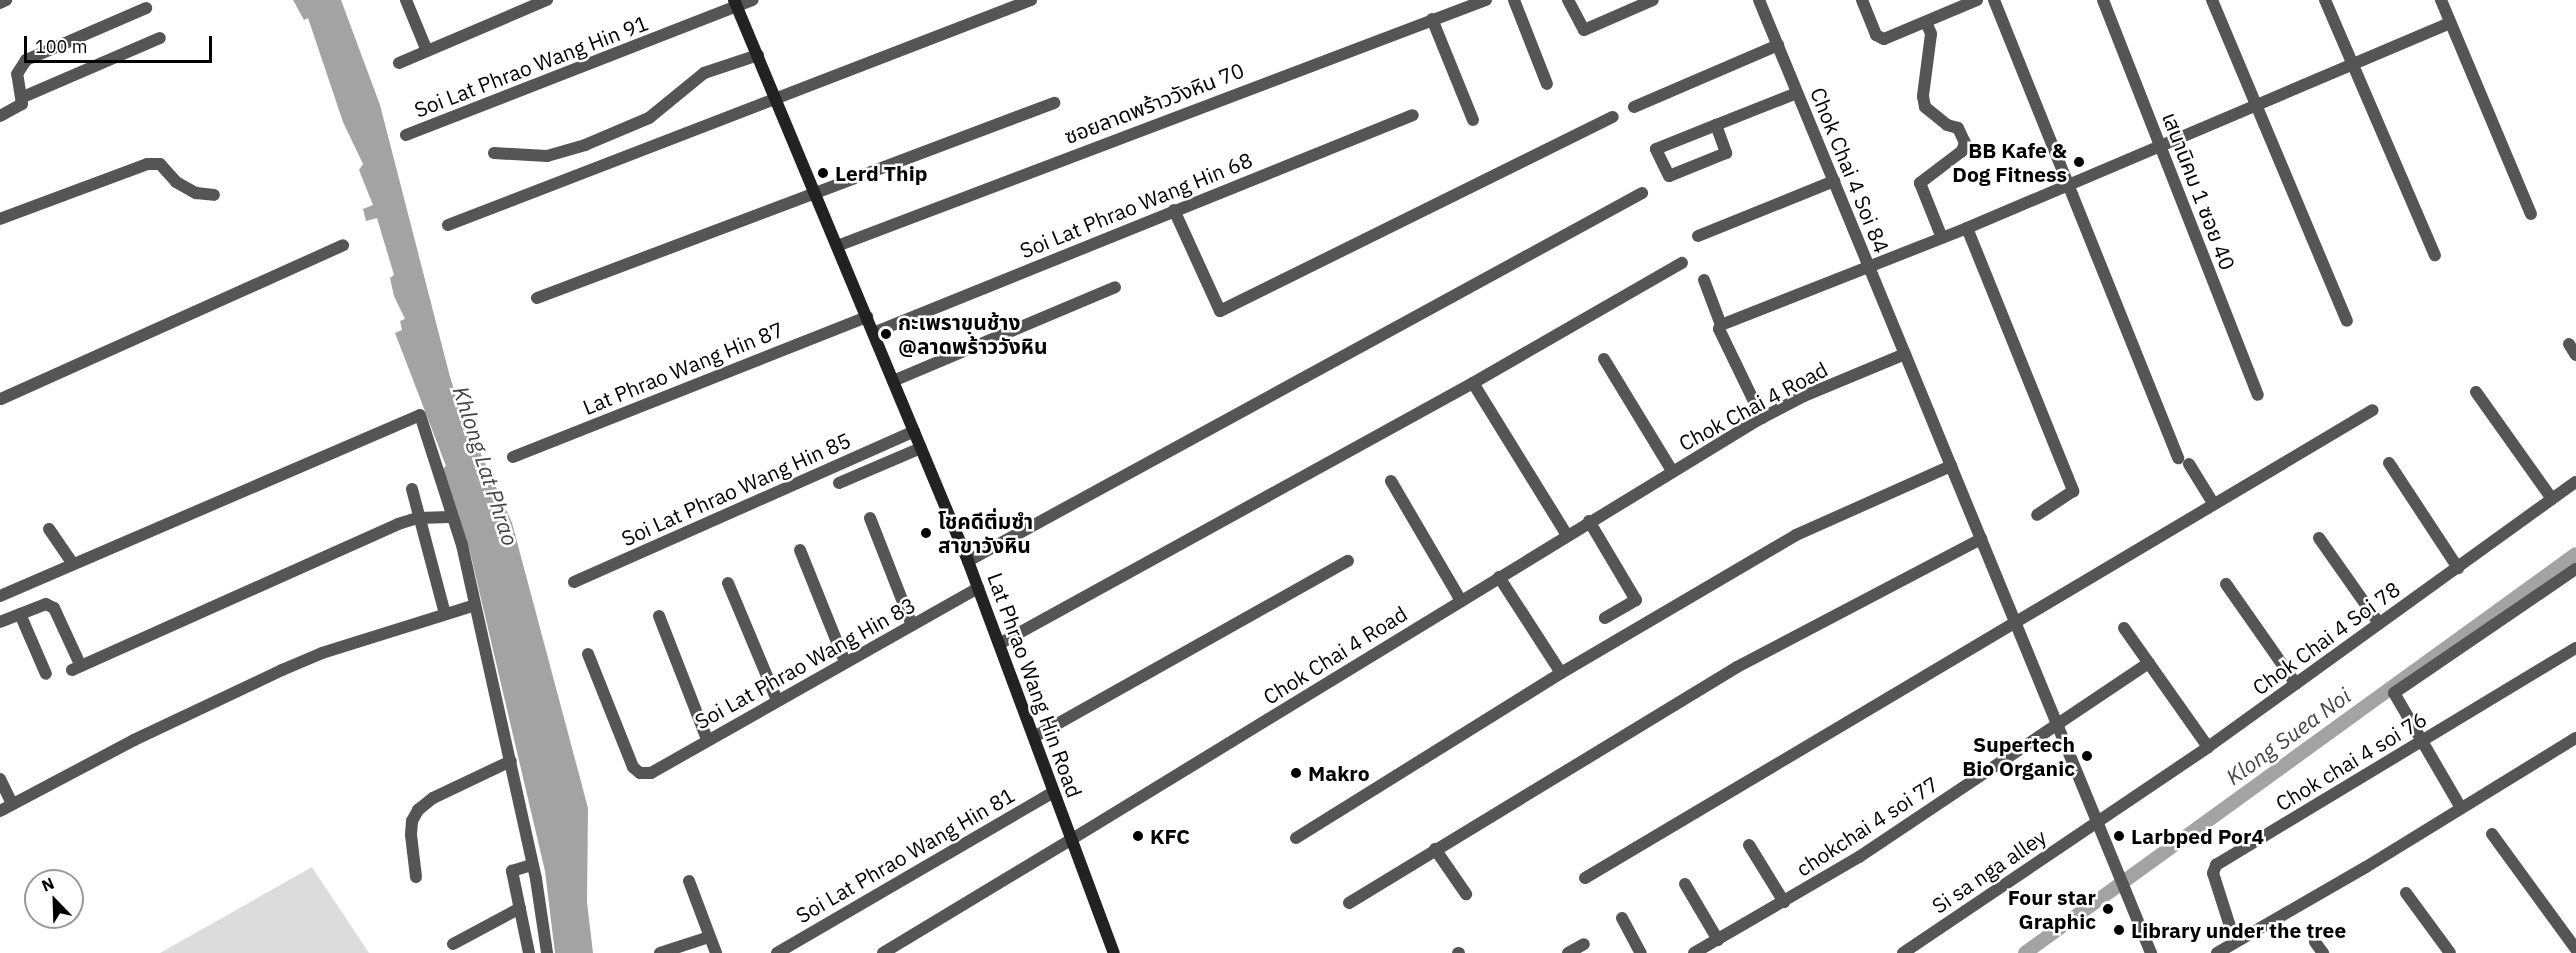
<!DOCTYPE html>
<meta charset="utf-8">
<style>
body{margin:0}
#map{position:relative;width:2576px;height:953px;overflow:hidden;background:#fff;font-family:"IBM Plex Sans","Noto Sans Thai",sans-serif}
div>[style]{position:absolute}
.green>*{inset:0;background:#dcdcdc}
.water>*{inset:0;background:#a3a3a3}
.canal>*{height:14px;margin:-7px;padding:0 7px;transform-origin:7px;border-radius:7px;background:#a3a3a3}
.minor>*{height:12px;margin:-6px;padding:0 6px;transform-origin:6px;border-radius:6px;background:#555}
.tertiary>*{height:12px;margin:-6px;padding:0 6px;transform-origin:6px;border-radius:6px;background:#555}
.secondary>*{height:12px;margin:-6px;padding:0 6px;transform-origin:6px;border-radius:6px;background:#222}
.dots>*{width:16px;height:16px;translate:-50% -50%;box-sizing:border-box;border:3px solid #fff;border-radius:50%}
span{translate:-50% -50%;white-space:nowrap;text-align:center;line-height:1.15;-webkit-text-stroke:5px #fff;paint-order:stroke}
.street-label{font-size:21px;color:#000}
.poi-label{font-size:21px;color:#000;font-weight:700}
.right{translate:-100% -50%;text-align:right}
.left{translate:0 -50%;text-align:left}
.water-label{font-size:22px;color:#444;font-style:italic}
.north{position:absolute;left:24px;top:869px;width:60px;height:60px;box-sizing:border-box;background:#fff;border:2px solid #999;border-radius:50%;rotate:337deg;font-size:16px;font-weight:700;line-height:24px;text-align:center;color:#000}
.north::after{content:'';display:block;margin:auto;width:21px;height:27px;background:#000;clip-path:polygon(50% 0,100% 100%,50% 72%,0 100%)}
.scale{position:absolute;left:24px;top:36px;width:188px;height:27px;box-sizing:border-box;border:3px solid #000;border-top:0;padding-left:8px;font-size:18px;line-height:21px;white-space:nowrap;color:#000;-webkit-text-stroke:4px #fff;paint-order:stroke}
</style>
<div id="map">
<div class="green">
<div style="clip-path:polygon(312px 867px,369px 953px,160px 953px)"></div>
</div>
<div class="water">
<div style="clip-path:polygon(293px 0,341px 0,380px 105px,449px 373px,458px 403px,512px 523px,588px 808px,587px 902px,593px 953px,555px 953px,545px 871px,470px 552px,441px 470px,446px 466px,395px 333px,402px 330px,400px 321px,405px 319px,394px 296px,390px 278px,394px 275px,377px 218px,366px 221px,363px 209px,373px 205px,359px 170px,363px 164px,343px 122px,308px 18px,304px 20px)"></div>
</div>
<div class="canal">
<div style="left:2025px;top:953px;width:680px;rotate:-35.91deg"></div>
</div>
<div class="minor">
<div style="left:406px;top:0;width:55px;rotate:67.6deg"></div>
<div style="left:1514px;top:0;width:90px;rotate:68.6deg"></div>
<div style="left:1568px;top:0;width:34px;rotate:62deg"></div>
<div style="left:1584px;top:30px;width:75px;rotate:-23.5deg"></div>
<div style="left:1759px;top:0;width:383px;rotate:67.6deg"></div>
<div style="left:1862px;top:0;width:38px;rotate:68deg"></div>
<div style="left:1876px;top:35px;width:9px;rotate:27deg"></div>
<div style="left:1884px;top:39px;width:101px;rotate:-22.8deg"></div>
<div style="left:1994px;top:0;width:494px;rotate:68.1deg"></div>
<div style="left:2103px;top:0;width:424px;rotate:68.6deg"></div>
<div style="left:2212px;top:0;width:348px;rotate:67.2deg"></div>
<div style="left:2325px;top:0;width:278px;rotate:66.7deg"></div>
<div style="left:2441px;top:0;width:232px;rotate:67.2deg"></div>
<div style="left:0;top:3px;width:7px;rotate:-27deg"></div>
<div style="left:1432px;top:19px;width:109px;rotate:67.9deg"></div>
<div style="left:1926px;top:22px;width:13px;rotate:67deg"></div>
<div style="left:1931px;top:34px;width:63px;rotate:97.4deg"></div>
<div style="left:1923px;top:96px;width:11px;rotate:80deg"></div>
<div style="left:1925px;top:107px;width:28px;rotate:39deg"></div>
<div style="left:1947px;top:125px;width:11px;rotate:15deg"></div>
<div style="left:1958px;top:128px;width:17px;rotate:65deg"></div>
<div style="left:1965px;top:143px;width:9px;rotate:111deg"></div>
<div style="left:1962px;top:151px;width:53px;rotate:142.7deg"></div>
<div style="left:1920px;top:183px;width:59px;rotate:68.2deg"></div>
<div style="left:399px;top:63px;width:161px;rotate:-23.1deg"></div>
<div style="left:23px;top:97px;width:149px;rotate:-23.3deg"></div>
<div style="left:1634px;top:107px;width:157px;rotate:-23.3deg"></div>
<div style="left:0;top:116px;width:25px;rotate:-29deg"></div>
<div style="left:22px;top:104px;width:30px;rotate:-99deg"></div>
<div style="left:17px;top:74px;width:17px;rotate:-57deg"></div>
<div style="left:26px;top:60px;width:131px;rotate:-23.4deg"></div>
<div style="left:1716px;top:125px;width:30px;rotate:70deg"></div>
<div style="left:1726px;top:153px;width:61px;rotate:158deg"></div>
<div style="left:1669px;top:176px;width:30px;rotate:-116deg"></div>
<div style="left:1656px;top:149px;width:65px;rotate:-21.8deg"></div>
<div style="left:1716px;top:125px;width:87px;rotate:-21.6deg"></div>
<div style="left:406px;top:135px;width:372px;rotate:-21.3deg"></div>
<div style="left:494px;top:153px;width:53px;rotate:3.2deg"></div>
<div style="left:547px;top:156px;width:40px;rotate:-16deg"></div>
<div style="left:585px;top:145px;width:69px;rotate:-22.9deg"></div>
<div style="left:649px;top:118px;width:71px;rotate:-39.3deg"></div>
<div style="left:704px;top:73px;width:57px;rotate:-18.4deg"></div>
<div style="left:1174px;top:210px;width:111px;rotate:65.5deg"></div>
<div style="left:1220px;top:311px;width:438px;rotate:-26.3deg"></div>
<div style="left:0;top:219px;width:157px;rotate:-20.5deg"></div>
<div style="left:147px;top:164px;width:13px"></div>
<div style="left:160px;top:164px;width:24px;rotate:48deg"></div>
<div style="left:176px;top:182px;width:23px;rotate:29deg"></div>
<div style="left:196px;top:193px;width:18px;rotate:6deg"></div>
<div style="left:448px;top:225px;width:625px;rotate:-21.1deg"></div>
<div style="left:1967px;top:228px;width:284px;rotate:68deg"></div>
<div style="left:2073px;top:491px;width:43px;rotate:146.3deg"></div>
<div style="left:1698px;top:236px;width:147px;rotate:-22deg"></div>
<div style="left:837px;top:246px;width:694px;rotate:-20.76deg"></div>
<div style="left:1704px;top:280px;width:48px;rotate:69.3deg"></div>
<div style="left:537px;top:298px;width:553px;rotate:-20.67deg"></div>
<div style="left:873px;top:333px;width:582px;rotate:-21.98deg"></div>
<div style="left:2569px;top:344px;width:13px;rotate:58deg"></div>
<div style="left:1604px;top:359px;width:131px;rotate:58.7deg"></div>
<div style="left:893px;top:381px;width:241px;rotate:-22.9deg"></div>
<div style="left:1473px;top:383px;width:179px;rotate:58.3deg"></div>
<div style="left:2476px;top:392px;width:131px;rotate:54.6deg"></div>
<div style="left:1px;top:399px;width:375px;rotate:-24.2deg"></div>
<div style="left:1762px;top:418px;width:99px;rotate:-115.8deg"></div>
<div style="left:1719px;top:329px;width:4px;rotate:-63deg"></div>
<div style="left:1721px;top:325px;width:264px;rotate:-21.5deg"></div>
<div style="left:1967px;top:228px;width:525px;rotate:-23deg"></div>
<div style="left:513px;top:457px;width:381px;rotate:-21.6deg"></div>
<div style="left:2389px;top:463px;width:126px;rotate:56.7deg"></div>
<div style="left:2189px;top:464px;width:46px;rotate:58.4deg"></div>
<div style="left:1391px;top:481px;width:139px;rotate:59.7deg"></div>
<div style="left:839px;top:483px;width:89px;rotate:-23.1deg"></div>
<div style="left:412px;top:489px;width:129px;rotate:75.2deg"></div>
<div style="left:870px;top:518px;width:115px;rotate:68.6deg"></div>
<div style="left:1589px;top:521px;width:92px;rotate:59.3deg"></div>
<div style="left:1636px;top:600px;width:36px;rotate:150deg"></div>
<div style="left:49px;top:529px;width:42px;rotate:55.6deg"></div>
<div style="left:2319px;top:538px;width:103px;rotate:54.9deg"></div>
<div style="left:800px;top:550px;width:121px;rotate:68.1deg"></div>
<div style="left:968px;top:561px;width:768px;rotate:-28.63deg"></div>
<div style="left:1499px;top:577px;width:114px;rotate:57.1deg"></div>
<div style="left:574px;top:582px;width:372px;rotate:-23.9deg"></div>
<div style="left:728px;top:583px;width:127px;rotate:67.3deg"></div>
<div style="left:2226px;top:584px;width:122px;rotate:55deg"></div>
<div style="left:0;top:596px;width:457px;rotate:-23.3deg"></div>
<div style="left:420px;top:415px;width:137px;rotate:72.1deg"></div>
<div style="left:462px;top:545px;width:342px;rotate:77.5deg"></div>
<div style="left:536px;top:879px;width:75px;rotate:81.5deg"></div>
<div style="left:20px;top:614px;width:65px;rotate:66.6deg"></div>
<div style="left:659px;top:616px;width:132px;rotate:68.7deg"></div>
<div style="left:0;top:622px;width:49px;rotate:-21.4deg"></div>
<div style="left:46px;top:604px;width:9px;rotate:27deg"></div>
<div style="left:54px;top:608px;width:57px;rotate:65.2deg"></div>
<div style="left:2124px;top:628px;width:146px;rotate:54.8deg"></div>
<div style="left:999px;top:644px;width:541px;rotate:-28.84deg"></div>
<div style="left:1473px;top:383px;width:241px;rotate:-29.9deg"></div>
<div style="left:588px;top:654px;width:122px;rotate:68.3deg"></div>
<div style="left:633px;top:767px;width:9px;rotate:41deg"></div>
<div style="left:640px;top:773px;width:11px"></div>
<div style="left:651px;top:773px;width:376px;rotate:-29.5deg"></div>
<div style="left:72px;top:670px;width:357px;rotate:-24.1deg"></div>
<div style="left:398px;top:524px;width:21px;rotate:-17deg"></div>
<div style="left:418px;top:518px;width:32px;rotate:-2deg"></div>
<div style="left:1034px;top:737px;width:360px;rotate:-29.3deg"></div>
<div style="left:0;top:779px;width:28px;rotate:64deg"></div>
<div style="left:2461px;top:808px;width:133px;rotate:-120.2deg"></div>
<div style="left:2394px;top:693px;width:220px;rotate:-34.3deg"></div>
<div style="left:0;top:811px;width:152px;rotate:-27.9deg"></div>
<div style="left:134px;top:740px;width:164px;rotate:-25.3deg"></div>
<div style="left:282px;top:670px;width:43px;rotate:-23deg"></div>
<div style="left:322px;top:653px;width:160px;rotate:-17.4deg"></div>
<div style="left:2492px;top:834px;width:142px;rotate:53.9deg"></div>
<div style="left:1296px;top:838px;width:312px;rotate:-31.9deg"></div>
<div style="left:1561px;top:673px;width:273px;rotate:-30.4deg"></div>
<div style="left:1796px;top:535px;width:170px;rotate:-24deg"></div>
<div style="left:1749px;top:845px;width:67px;rotate:58.4deg"></div>
<div style="left:1435px;top:849px;width:55px;rotate:55.4deg"></div>
<div style="left:416px;top:877px;width:42px;rotate:-96.8deg"></div>
<div style="left:411px;top:835px;width:14px;rotate:-86deg"></div>
<div style="left:412px;top:821px;width:13px;rotate:-61deg"></div>
<div style="left:418px;top:810px;width:19px;rotate:-39deg"></div>
<div style="left:433px;top:798px;width:86px;rotate:-25.4deg"></div>
<div style="left:1585px;top:878px;width:916px;rotate:-30.71deg"></div>
<div style="left:689px;top:881px;width:77px;rotate:69.4deg"></div>
<div style="left:1685px;top:884px;width:65px;rotate:59.5deg"></div>
<div style="left:2406px;top:893px;width:74px;rotate:53.7deg"></div>
<div style="left:1349px;top:903px;width:454px;rotate:-31.3deg"></div>
<div style="left:1737px;top:667px;width:276px;rotate:-27.7deg"></div>
<div style="left:1622px;top:918px;width:40px;rotate:62deg"></div>
<div style="left:2235px;top:942px;width:72px;rotate:-107.7deg"></div>
<div style="left:2213px;top:873px;width:9px;rotate:-69deg"></div>
<div style="left:2216px;top:865px;width:420px;rotate:-31.1deg"></div>
<div style="left:2315px;top:942px;width:14px;rotate:54deg"></div>
<div style="left:453px;top:944px;width:76px;rotate:-28.2deg"></div>
<div style="left:529px;top:953px;width:84px;rotate:-101.7deg"></div>
<div style="left:512px;top:871px;width:21px;rotate:-17deg"></div>
<div style="left:660px;top:953px;width:52px;rotate:-18.1deg"></div>
<div style="left:777px;top:953px;width:320px;rotate:-30.2deg"></div>
<div style="left:883px;top:953px;width:221px;rotate:-31.1deg"></div>
<div style="left:1458px;top:953px;width:1px"></div>
<div style="left:1568px;top:953px;width:18px;rotate:-29deg"></div>
<div style="left:1694px;top:953px;width:191px;rotate:-30.2deg"></div>
<div style="left:1859px;top:857px;width:349px;rotate:-33.8deg"></div>
<div style="left:1903px;top:953px;width:368px;rotate:-34deg"></div>
<div style="left:2208px;top:747px;width:453px;rotate:-35.8deg"></div>
<div style="left:2217px;top:953px;width:172px;rotate:-30deg"></div>
<div style="left:2366px;top:867px;width:246px;rotate:-31.6deg"></div>
</div>
<div class="tertiary">
<div style="left:1072px;top:839px;width:804px;rotate:-31.42deg"></div>
<div style="left:1758px;top:420px;width:52px;rotate:-27.6deg"></div>
<div style="left:1804px;top:396px;width:109px;rotate:-22.6deg"></div>
<div style="left:1905px;top:354px;width:648px;rotate:67.67deg"></div>
</div>
<div class="secondary">
<div style="left:734px;top:0;width:608px;rotate:67.36deg"></div>
<div style="left:968px;top:561px;width:418px;rotate:69.6deg"></div>
</div>
<div class="dots">
<div style="left:2079px;top:162px;background:#000"></div>
<div style="left:823px;top:173px;background:#000"></div>
<div style="left:886px;top:334px;background:#000"></div>
<div style="left:926px;top:533px;background:#000"></div>
<div style="left:2087px;top:756px;background:#000"></div>
<div style="left:1296px;top:773px;background:#000"></div>
<div style="left:1138px;top:836px;background:#000"></div>
<div style="left:2119px;top:836px;background:#000"></div>
<div style="left:2108px;top:909px;background:#000"></div>
<div style="left:2119px;top:930px;background:#000"></div>
</div>
<div class="street-label">
<span style="left:531px;top:66px;rotate:-21deg">Soi Lat Phrao Wang Hin 91</span>
<span style="left:1154px;top:103px;rotate:-21deg">ซอยลาดพร้าววังหิน 70</span>
<span style="left:1850px;top:170px;rotate:68deg">Chok Chai 4 Soi 84</span>
<span style="left:2199px;top:191px;rotate:69deg">เสนานิคม 1 ซอย 40</span>
<span style="left:1136px;top:205px;rotate:-22deg">Soi Lat Phrao Wang Hin 68</span>
<span style="left:683px;top:368px;rotate:-22deg">Lat Phrao Wang Hin 87</span>
<span style="left:1753px;top:406px;rotate:-28deg">Chok Chai 4 Road</span>
<span style="left:736px;top:489px;rotate:-24deg">Soi Lat Phrao Wang Hin 85</span>
<span style="left:2326px;top:638px;rotate:-36deg">Chok Chai 4 Soi 78</span>
<span style="left:1335px;top:655px;rotate:-32deg">Chok Chai 4 Road</span>
<span style="left:805px;top:663px;rotate:-29deg">Soi Lat Phrao Wang Hin 83</span>
<span style="left:1035px;top:685px;rotate:70deg">Lat Phrao Wang Hin Road</span>
<span style="left:2351px;top:761px;rotate:-31deg">Chok chai 4 soi 76</span>
<span style="left:1867px;top:826px;rotate:-33deg">chokchai 4 soi 77</span>
<span style="left:905px;top:855px;rotate:-30deg">Soi Lat Phrao Wang Hin 81</span>
<span style="left:1989px;top:871px;rotate:-34deg">Si sa nga alley</span>
</div>
<div class="poi-label">
<span class="right" style="left:2067px;top:162px">BB Kafe &amp;<br>Dog Fitness</span>
<span class="left" style="left:835px;top:173px">Lerd Thip</span>
<span class="left" style="left:898px;top:334px">กะเพราขุนช้าง<br>@ลาดพร้าววังหิน</span>
<span class="left" style="left:938px;top:533px">โชคดีติ่มซำ<br>สาขาวังหิน</span>
<span class="right" style="left:2075px;top:756px">Supertech<br>Bio Organic</span>
<span class="left" style="left:1308px;top:773px">Makro</span>
<span class="left" style="left:1150px;top:836px">KFC</span>
<span class="left" style="left:2131px;top:836px">Larbped Por4</span>
<span class="right" style="left:2096px;top:909px">Four star<br>Graphic</span>
<span class="left" style="left:2131px;top:930px">Library under the tree</span>
</div>
<div class="water-label">
<span style="left:486px;top:466px;rotate:72deg">Khlong Lat Phrao</span>
<span style="left:2288px;top:736px;rotate:-36deg">Klong Suea Noi</span>
</div>
<div class="north">N</div>
<div class="scale">100 m</div>
</div>
